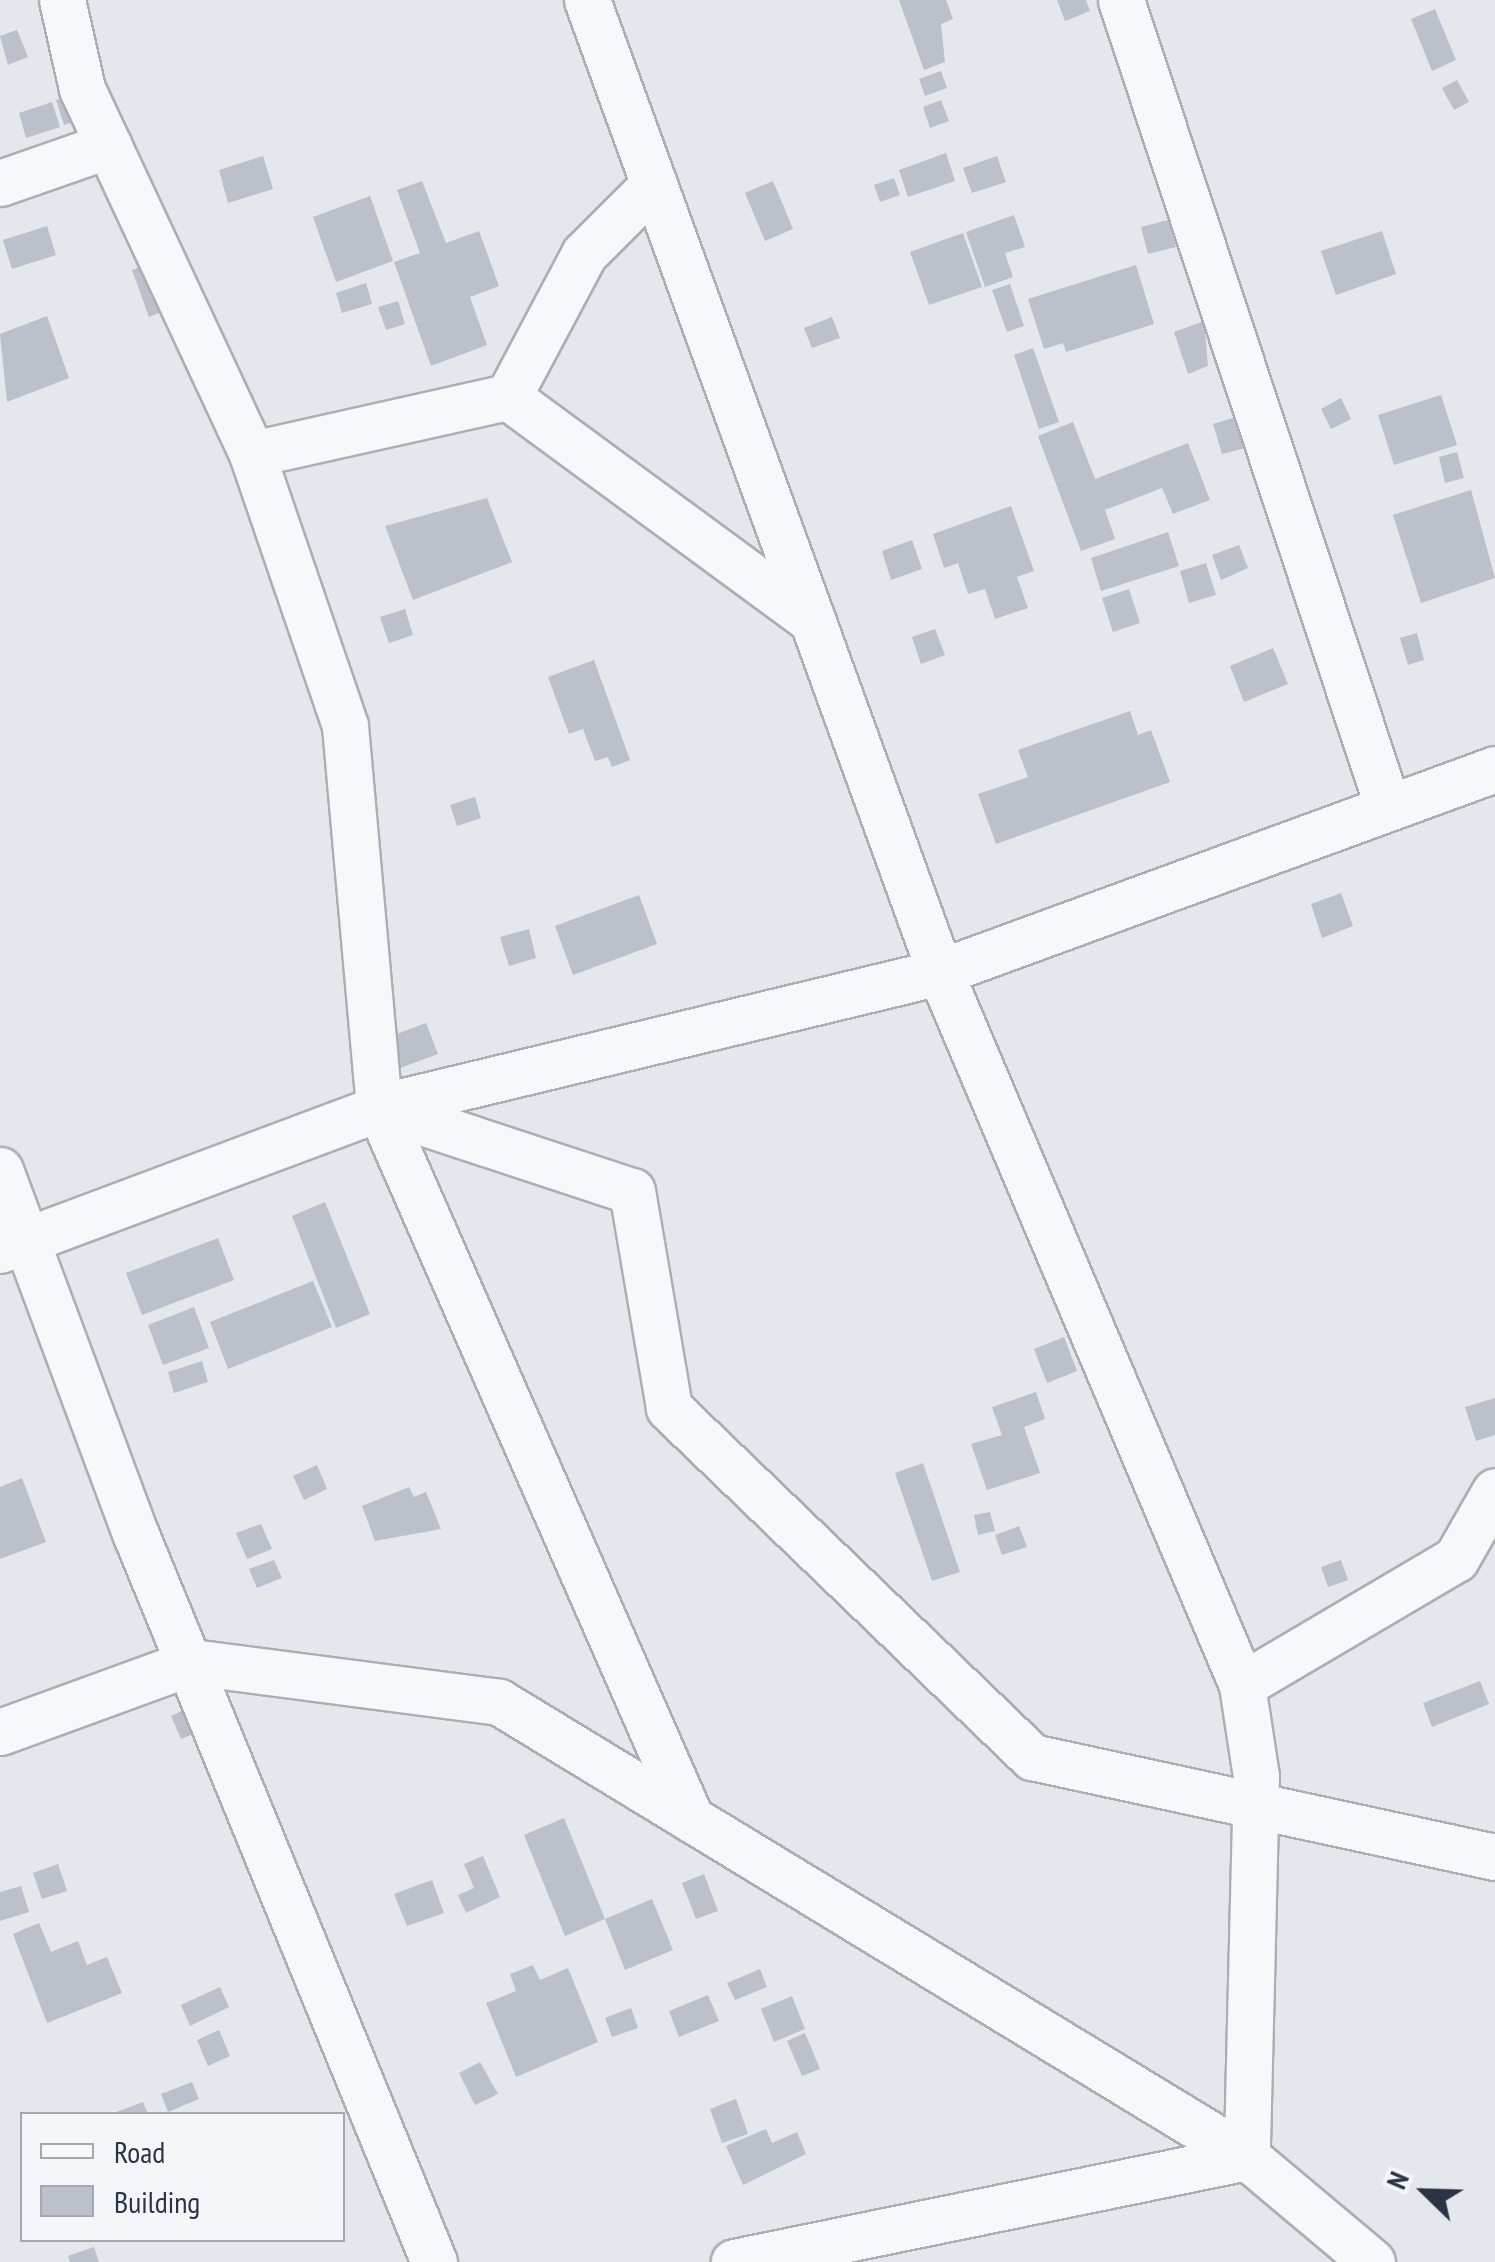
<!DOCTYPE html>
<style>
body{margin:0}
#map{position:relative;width:1495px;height:2262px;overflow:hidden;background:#e4e7ec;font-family:"PT Sans Narrow",sans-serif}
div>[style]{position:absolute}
.building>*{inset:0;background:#bbc0ca}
.roads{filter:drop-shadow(2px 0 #a9aeb7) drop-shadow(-2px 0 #a9aeb7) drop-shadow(0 2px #a9aeb7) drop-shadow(0 -2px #a9aeb7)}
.street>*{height:45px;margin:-22.5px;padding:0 22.5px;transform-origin:22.5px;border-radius:22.5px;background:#f7f8fa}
span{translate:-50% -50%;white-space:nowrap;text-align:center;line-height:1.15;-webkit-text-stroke:9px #f4f6f9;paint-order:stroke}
.legend{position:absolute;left:20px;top:2112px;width:325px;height:130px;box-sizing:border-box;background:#f4f6f9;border:2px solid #a4a8b1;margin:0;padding:12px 18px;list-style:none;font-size:30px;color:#2b3445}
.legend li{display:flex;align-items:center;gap:20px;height:50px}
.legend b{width:50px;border:2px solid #a4a8b1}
.north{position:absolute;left:1375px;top:2142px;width:100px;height:100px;-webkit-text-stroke:8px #f4f6f9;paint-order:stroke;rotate:293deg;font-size:28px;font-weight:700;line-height:40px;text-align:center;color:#2b3445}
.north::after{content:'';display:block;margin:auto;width:35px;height:45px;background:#2b3445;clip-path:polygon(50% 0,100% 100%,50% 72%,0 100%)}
</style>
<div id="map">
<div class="building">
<div style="clip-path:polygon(899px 0,946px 0,953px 19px,941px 24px,945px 62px,924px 70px)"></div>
<div style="clip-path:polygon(1057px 0,1086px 0,1090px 11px,1065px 21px)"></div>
<div style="clip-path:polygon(1435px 9px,1456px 60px,1432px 71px,1411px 19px)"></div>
<div style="clip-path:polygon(17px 30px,28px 57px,8px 65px,0 36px)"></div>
<div style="clip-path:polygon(941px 71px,947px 88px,925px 96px,919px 79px)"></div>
<div style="clip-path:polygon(1457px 80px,1469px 102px,1454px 110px,1442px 88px)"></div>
<div style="clip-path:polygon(78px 93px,86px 118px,64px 125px,56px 100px)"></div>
<div style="clip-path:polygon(941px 100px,949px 121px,930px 128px,923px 107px)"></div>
<div style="clip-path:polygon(52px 102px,60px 127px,26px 138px,19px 113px)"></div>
<div style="clip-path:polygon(946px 153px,955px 181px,908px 197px,899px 170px)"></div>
<div style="clip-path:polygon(263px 156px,273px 189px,228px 203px,219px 170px)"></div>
<div style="clip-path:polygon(997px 156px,1006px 182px,972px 193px,963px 168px)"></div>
<div style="clip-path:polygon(894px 178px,900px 195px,880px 202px,874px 185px)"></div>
<div style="clip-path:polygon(422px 181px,446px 243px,479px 231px,499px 286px,470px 297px,487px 345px,431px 366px,394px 262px,420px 253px,397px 190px)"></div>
<div style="clip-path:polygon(773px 181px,793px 229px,765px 241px,745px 193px)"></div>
<div style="clip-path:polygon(370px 196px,393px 261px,336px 282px,313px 217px)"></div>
<div style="clip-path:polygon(1014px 215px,1025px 247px,1005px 253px,1013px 277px,985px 287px,966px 232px)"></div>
<div style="clip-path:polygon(1168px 220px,1176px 247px,1148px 254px,1141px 227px)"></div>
<div style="clip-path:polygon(47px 226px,56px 255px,12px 269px,3px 240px)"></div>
<div style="clip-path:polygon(1382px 231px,1396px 274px,1336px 295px,1321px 251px)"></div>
<div style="clip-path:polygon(963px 233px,982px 287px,929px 305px,910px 252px)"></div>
<div style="clip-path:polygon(157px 260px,174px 307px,149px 317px,132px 270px)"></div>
<div style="clip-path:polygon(1136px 265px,1154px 324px,1066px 352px,1063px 343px,1044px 349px,1028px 299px)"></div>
<div style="clip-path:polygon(366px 283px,372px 304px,342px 313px,336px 293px)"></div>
<div style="clip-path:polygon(1010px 284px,1024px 326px,1007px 332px,992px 290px)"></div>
<div style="clip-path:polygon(398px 301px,405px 324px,386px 330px,378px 307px)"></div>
<div style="clip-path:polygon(47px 316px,69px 378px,7px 402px,0 334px)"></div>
<div style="clip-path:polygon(832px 317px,840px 338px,812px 348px,804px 328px)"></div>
<div style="clip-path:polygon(1204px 321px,1208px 366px,1188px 374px,1174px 332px)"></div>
<div style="clip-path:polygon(1033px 348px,1059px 422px,1039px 429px,1014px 355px)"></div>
<div style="clip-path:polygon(1441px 395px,1457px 445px,1394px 465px,1378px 415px)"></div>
<div style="clip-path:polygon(1341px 398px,1351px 419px,1331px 429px,1321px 409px)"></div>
<div style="clip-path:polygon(1236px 417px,1245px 448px,1222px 454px,1213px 424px)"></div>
<div style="clip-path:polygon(1073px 422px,1095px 479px,1188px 443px,1210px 500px,1173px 514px,1162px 488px,1105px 510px,1115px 539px,1081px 551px,1038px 436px)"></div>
<div style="clip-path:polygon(1457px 452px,1464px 478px,1445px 483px,1439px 457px)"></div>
<div style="clip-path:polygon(1471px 490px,1495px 578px,1421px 603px,1393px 515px)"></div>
<div style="clip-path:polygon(487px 498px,512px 562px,413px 600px,385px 526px)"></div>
<div style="clip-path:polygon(1011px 506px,1034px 571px,1017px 577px,1028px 608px,995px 619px,985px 589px,968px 594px,958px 563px,944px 568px,933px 534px)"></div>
<div style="clip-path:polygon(1168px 532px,1179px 566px,1101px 591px,1091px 558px)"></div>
<div style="clip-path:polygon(912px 540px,922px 569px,891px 580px,882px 551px)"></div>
<div style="clip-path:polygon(1239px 545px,1248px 568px,1221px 580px,1212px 555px)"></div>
<div style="clip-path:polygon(1206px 563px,1216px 595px,1189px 603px,1180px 571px)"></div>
<div style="clip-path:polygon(1129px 589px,1140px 623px,1113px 632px,1102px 598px)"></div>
<div style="clip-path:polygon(405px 609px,413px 635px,389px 643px,380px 617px)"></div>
<div style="clip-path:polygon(935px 629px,945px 655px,921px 664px,912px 637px)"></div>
<div style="clip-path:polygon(1417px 633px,1424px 660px,1408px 665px,1400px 638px)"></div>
<div style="clip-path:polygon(1273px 648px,1288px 684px,1244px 702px,1230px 666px)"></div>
<div style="clip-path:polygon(594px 660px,630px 760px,612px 767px,608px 757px,595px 761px,583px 729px,569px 734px,548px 677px)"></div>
<div style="clip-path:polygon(1130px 711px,1138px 735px,1151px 730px,1170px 782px,996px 844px,978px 794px,1028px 777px,1018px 750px)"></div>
<div style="clip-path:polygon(475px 797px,481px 818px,457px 826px,450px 805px)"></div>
<div style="clip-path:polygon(1341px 893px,1353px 926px,1322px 938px,1311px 904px)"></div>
<div style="clip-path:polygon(639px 895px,657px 944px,573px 975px,555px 926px)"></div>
<div style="clip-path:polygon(529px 929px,536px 958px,509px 966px,500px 937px)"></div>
<div style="clip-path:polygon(426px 1023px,438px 1054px,392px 1071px,381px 1040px)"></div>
<div style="clip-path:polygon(325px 1202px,370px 1314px,336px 1328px,292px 1216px)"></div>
<div style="clip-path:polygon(218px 1238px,234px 1280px,142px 1315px,126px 1273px)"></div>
<div style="clip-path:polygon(313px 1281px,332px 1327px,228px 1369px,210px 1322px)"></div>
<div style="clip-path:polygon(194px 1307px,209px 1348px,163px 1365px,148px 1325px)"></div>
<div style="clip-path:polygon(1064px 1337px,1077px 1371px,1047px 1383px,1034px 1349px)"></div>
<div style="clip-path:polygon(202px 1361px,208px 1382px,174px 1393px,168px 1372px)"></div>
<div style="clip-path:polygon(1036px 1392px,1045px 1419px,1024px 1427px,1040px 1473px,987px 1490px,971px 1444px,1002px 1435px,992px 1407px)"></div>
<div style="clip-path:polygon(1495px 1398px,1495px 1435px,1476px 1441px,1465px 1407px)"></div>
<div style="clip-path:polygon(923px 1463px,960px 1572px,932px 1581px,895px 1473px)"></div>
<div style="clip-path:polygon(317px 1465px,327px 1489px,304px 1500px,293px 1476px)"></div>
<div style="clip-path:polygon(22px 1478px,46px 1542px,0 1559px,0 1487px)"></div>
<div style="clip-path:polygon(409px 1487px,414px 1497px,426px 1492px,441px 1529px,375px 1541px,362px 1506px)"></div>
<div style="clip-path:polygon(990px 1512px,995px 1531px,978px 1535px,974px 1515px)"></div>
<div style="clip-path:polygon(261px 1524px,272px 1549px,247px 1559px,236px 1533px)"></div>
<div style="clip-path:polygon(1019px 1526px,1027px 1547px,1002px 1555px,995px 1535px)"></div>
<div style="clip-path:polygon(274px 1560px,282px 1578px,257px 1588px,249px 1569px)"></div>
<div style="clip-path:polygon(1341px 1560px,1348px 1580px,1328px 1587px,1321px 1567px)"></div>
<div style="clip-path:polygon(1480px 1681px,1489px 1704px,1432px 1727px,1423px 1703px)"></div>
<div style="clip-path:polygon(190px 1707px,200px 1731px,181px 1739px,171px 1716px)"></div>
<div style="clip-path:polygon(564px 1818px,605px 1919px,652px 1899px,673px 1950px,625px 1970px,605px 1919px,565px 1936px,524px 1835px)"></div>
<div style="clip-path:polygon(483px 1856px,500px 1897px,466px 1913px,458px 1895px,474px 1888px,464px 1864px)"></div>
<div style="clip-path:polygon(58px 1864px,67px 1891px,42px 1899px,33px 1873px)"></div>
<div style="clip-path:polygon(704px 1874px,718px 1911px,696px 1919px,682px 1883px)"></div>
<div style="clip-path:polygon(432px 1880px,444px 1913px,407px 1926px,394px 1894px)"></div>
<div style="clip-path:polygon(21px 1886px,29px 1912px,0 1921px,0 1892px)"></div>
<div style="clip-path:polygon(39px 1923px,51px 1952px,78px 1941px,87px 1965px,107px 1957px,122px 1993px,47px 2023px,13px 1934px)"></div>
<div style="clip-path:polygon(533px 1965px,540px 1980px,568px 1968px,598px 2042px,516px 2077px,486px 2003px,516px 1991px,510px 1974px)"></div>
<div style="clip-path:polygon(760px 1969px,767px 1987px,735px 2000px,727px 1983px)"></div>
<div style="clip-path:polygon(220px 1987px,229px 2007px,190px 2026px,181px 2005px)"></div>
<div style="clip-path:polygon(708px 1995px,719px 2021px,679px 2037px,669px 2011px)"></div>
<div style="clip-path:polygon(792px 1996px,805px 2029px,774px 2042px,761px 2009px)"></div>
<div style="clip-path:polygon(631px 2008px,638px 2028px,612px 2037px,605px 2018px)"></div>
<div style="clip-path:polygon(219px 2030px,230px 2056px,208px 2066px,197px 2040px)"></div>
<div style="clip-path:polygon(805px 2033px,820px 2069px,802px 2076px,787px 2041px)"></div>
<div style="clip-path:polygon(480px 2062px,498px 2094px,475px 2105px,459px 2073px)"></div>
<div style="clip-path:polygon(192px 2082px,199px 2099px,168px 2112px,161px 2094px)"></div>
<div style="clip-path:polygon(736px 2099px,748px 2134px,722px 2143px,710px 2109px)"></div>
<div style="clip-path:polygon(143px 2102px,148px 2114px,111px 2114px)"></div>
<div style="clip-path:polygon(766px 2129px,772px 2143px,797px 2132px,806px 2154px,743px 2185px,726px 2146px)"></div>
<div style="clip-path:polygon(94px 2247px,99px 2262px,70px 2262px,68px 2256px)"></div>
</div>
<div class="roads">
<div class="street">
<div style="left:62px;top:0;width:91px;rotate:77.3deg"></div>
<div style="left:82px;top:89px;width:403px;rotate:65deg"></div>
<div style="left:252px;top:454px;width:287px;rotate:71.1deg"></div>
<div style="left:345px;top:726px;width:384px;rotate:84.9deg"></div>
<div style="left:379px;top:1108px;width:776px;rotate:66.31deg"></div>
<div style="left:587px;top:0;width:1034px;rotate:70.04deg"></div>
<div style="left:940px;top:972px;width:774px;rotate:67.04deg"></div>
<div style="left:1242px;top:1685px;width:92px;rotate:81.3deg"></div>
<div style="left:1256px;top:1776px;width:381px;rotate:91.4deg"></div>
<div style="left:1247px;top:2157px;width:524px;rotate:168.43deg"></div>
<div style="left:1121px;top:0;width:851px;rotate:71.71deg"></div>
<div style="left:0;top:183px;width:115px;rotate:-19.2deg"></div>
<div style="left:508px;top:397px;width:162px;rotate:-62deg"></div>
<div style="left:584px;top:254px;width:99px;rotate:-45deg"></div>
<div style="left:252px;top:454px;width:262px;rotate:-12.6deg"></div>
<div style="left:508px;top:397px;width:378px;rotate:36.3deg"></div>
<div style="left:379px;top:1107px;width:577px;rotate:-13.53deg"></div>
<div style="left:940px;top:972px;width:591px;rotate:-20.09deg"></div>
<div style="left:0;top:1170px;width:390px;rotate:69.6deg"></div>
<div style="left:136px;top:1535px;width:786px;rotate:67.71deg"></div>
<div style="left:0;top:1250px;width:405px;rotate:-20.5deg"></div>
<div style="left:379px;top:1108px;width:266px;rotate:18.2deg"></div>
<div style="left:632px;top:1191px;width:220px;rotate:80.3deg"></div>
<div style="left:669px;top:1408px;width:504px;rotate:43.87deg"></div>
<div style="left:1032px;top:1757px;width:474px;rotate:12.2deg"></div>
<div style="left:1242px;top:1685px;width:248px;rotate:-30.5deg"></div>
<div style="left:1456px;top:1559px;width:78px;rotate:-60.2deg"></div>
<div style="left:0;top:1732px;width:204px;rotate:-20deg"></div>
<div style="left:192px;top:1662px;width:310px;rotate:7.4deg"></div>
<div style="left:499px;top:1702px;width:876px;rotate:31.31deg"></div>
<div style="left:1247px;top:2157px;width:163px;rotate:40deg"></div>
</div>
</div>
<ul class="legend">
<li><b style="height:12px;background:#f7f8fa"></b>Road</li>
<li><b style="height:28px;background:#bbc0ca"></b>Building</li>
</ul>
<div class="north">N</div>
</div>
